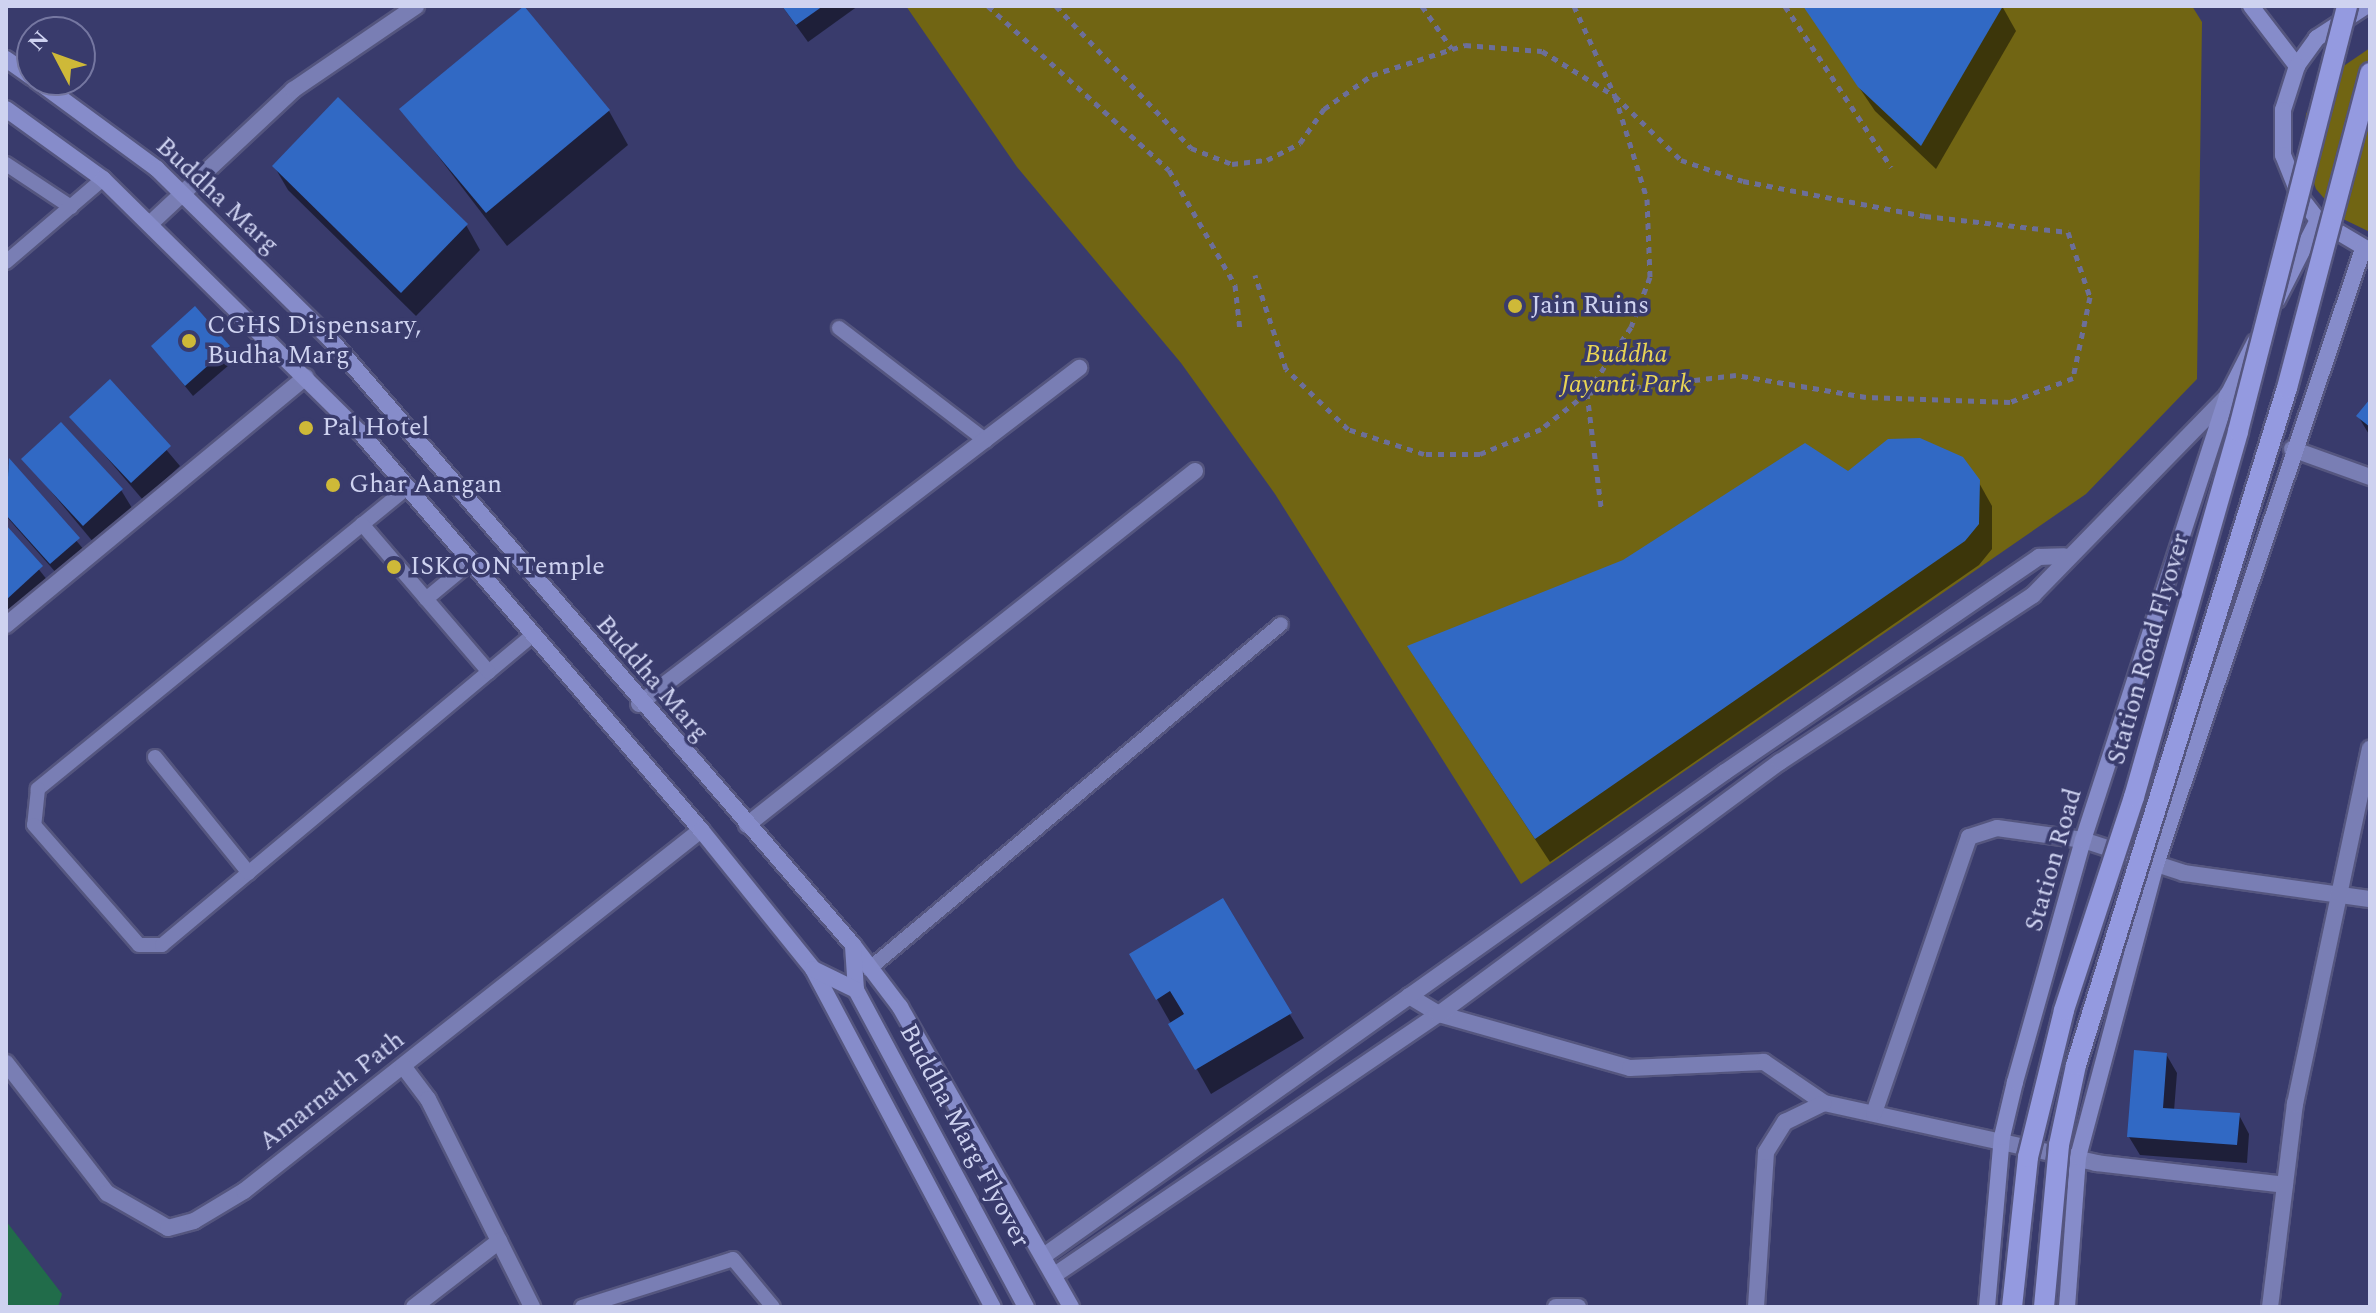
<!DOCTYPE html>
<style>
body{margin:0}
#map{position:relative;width:2376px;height:1313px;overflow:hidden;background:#393b6c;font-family:Spectral,serif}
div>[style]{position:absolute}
.green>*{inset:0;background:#716513}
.water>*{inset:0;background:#216c4a}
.shadow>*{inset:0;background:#0007}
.building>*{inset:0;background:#3169c4}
.path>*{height:5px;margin-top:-2.5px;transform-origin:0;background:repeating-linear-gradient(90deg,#6c6f99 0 6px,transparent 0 12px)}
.roads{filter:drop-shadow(2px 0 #55567f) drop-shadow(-2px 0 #55567f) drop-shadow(0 2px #55567f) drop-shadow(0 -2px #55567f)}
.lane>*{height:14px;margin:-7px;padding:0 7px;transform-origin:7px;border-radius:7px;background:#797eb4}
.street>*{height:16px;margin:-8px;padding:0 8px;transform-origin:8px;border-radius:8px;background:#797eb4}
.secondary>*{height:16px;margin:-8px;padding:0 8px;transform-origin:8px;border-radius:8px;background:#868cca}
.bridges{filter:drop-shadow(2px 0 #55567f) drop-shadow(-2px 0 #55567f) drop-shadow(0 2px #55567f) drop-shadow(0 -2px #55567f)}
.primary-bridge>*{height:20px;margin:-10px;padding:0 10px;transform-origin:10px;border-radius:10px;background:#949ae0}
.dots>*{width:22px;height:22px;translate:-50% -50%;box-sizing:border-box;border:4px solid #393b6c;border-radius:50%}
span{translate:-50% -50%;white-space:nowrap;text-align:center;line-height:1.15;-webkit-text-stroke:7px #393b6c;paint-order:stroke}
.street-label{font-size:26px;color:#ced2f0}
.poi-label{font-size:26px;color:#ced2f0}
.left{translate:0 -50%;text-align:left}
.park-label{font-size:26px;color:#e9d454;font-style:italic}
.frame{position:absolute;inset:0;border:8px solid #ced2f0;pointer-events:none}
.north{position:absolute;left:16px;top:16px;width:80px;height:80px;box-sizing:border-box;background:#393b6c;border:2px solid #7577a1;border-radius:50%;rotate:311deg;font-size:22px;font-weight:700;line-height:32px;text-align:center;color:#ced2f0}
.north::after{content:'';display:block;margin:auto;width:28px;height:36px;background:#ceb938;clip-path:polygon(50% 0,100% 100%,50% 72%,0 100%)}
</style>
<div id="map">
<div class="green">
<div style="clip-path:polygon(906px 6px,2192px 6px,2202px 22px,2197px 379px,2086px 494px,1521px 884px,1275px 494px,1181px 363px,1017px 167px)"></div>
<div style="clip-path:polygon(2370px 48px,2370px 232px,2341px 218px,2316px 189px,2303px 152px,2306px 114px,2323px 80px)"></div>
</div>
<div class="water">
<div style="clip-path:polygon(6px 1221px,62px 1294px,58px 1307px,6px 1307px)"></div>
</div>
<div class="shadow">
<div style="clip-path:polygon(782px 6px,858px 6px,808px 42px)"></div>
<div style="clip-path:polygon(1239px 6px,1323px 6px,1316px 8px)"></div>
<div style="clip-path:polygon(1804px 6px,2002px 6px,2016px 31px,1936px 169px,1875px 111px)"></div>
<div style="clip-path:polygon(402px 109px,609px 111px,628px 145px,507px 246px)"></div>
<div style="clip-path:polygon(274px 166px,466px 225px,480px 250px,416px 316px,288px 190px)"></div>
<div style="clip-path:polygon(153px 347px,229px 347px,236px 359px,193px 396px)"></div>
<div style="clip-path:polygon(109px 382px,180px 466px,143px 500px,72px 417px)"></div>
<div style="clip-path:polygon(2370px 402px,2370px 436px,2358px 416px)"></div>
<div style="clip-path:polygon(24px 459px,121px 490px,132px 508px,94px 543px)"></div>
<div style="clip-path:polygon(9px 461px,85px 551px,58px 575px,6px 516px)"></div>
<div style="clip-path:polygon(1849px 473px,1978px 481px,1992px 506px,1992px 549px,1979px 565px,1550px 862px,1424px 671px)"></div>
<div style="clip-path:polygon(6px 528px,52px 586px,6px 618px)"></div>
<div style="clip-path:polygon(1222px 901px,1304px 1038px,1211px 1094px,1132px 955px)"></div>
<div style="clip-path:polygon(2166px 1054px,2177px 1073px,2174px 1111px,2239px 1115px,2249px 1134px,2247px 1163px,2140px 1155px,2129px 1137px)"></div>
</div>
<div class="building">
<div style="clip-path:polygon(524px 6px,610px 110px,486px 213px,399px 109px)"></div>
<div style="clip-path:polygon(782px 6px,823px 6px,796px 25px)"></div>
<div style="clip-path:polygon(1803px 6px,2003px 6px,1921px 146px,1858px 87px)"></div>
<div style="clip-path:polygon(338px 97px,468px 224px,401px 293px,272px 166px)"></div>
<div style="clip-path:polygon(195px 306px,230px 346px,185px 386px,151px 346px)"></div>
<div style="clip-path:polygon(110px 379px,171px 446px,131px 483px,69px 417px)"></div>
<div style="clip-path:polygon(2370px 399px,2370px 427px,2356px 416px)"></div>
<div style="clip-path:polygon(61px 422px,123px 489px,83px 526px,21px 459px)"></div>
<div style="clip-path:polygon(1920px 438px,1963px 457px,1980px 480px,1979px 524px,1965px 541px,1535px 839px,1407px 646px,1623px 560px,1805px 443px,1848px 471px,1888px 439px)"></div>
<div style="clip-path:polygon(9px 458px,80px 538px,50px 564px,6px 515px)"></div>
<div style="clip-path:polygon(6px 525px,43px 566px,6px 600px)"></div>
<div style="clip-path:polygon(1223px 898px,1292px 1013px,1195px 1070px,1168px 1024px,1184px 1014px,1170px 991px,1156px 1000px,1129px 954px)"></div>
<div style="clip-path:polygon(2134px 1050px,2167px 1053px,2163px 1108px,2240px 1113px,2237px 1145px,2127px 1137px)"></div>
</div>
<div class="path">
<div style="left:988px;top:6px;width:244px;rotate:42.2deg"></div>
<div style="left:1169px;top:170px;width:133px;rotate:60.1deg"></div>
<div style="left:1235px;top:285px;width:45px;rotate:83.7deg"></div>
<div style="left:1056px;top:6px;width:196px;rotate:46.4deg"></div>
<div style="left:1191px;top:148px;width:44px;rotate:21.3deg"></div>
<div style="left:1232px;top:164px;width:35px;rotate:-7deg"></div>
<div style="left:1267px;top:160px;width:37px;rotate:-27deg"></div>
<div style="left:1300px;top:143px;width:42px;rotate:-54.8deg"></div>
<div style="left:1324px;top:109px;width:59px;rotate:-35.3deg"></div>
<div style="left:1372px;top:75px;width:98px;rotate:-17.9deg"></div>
<div style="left:1465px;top:45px;width:77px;rotate:4.5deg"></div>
<div style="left:1542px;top:51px;width:86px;rotate:31.7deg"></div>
<div style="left:1615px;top:96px;width:108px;rotate:72.7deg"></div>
<div style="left:1647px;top:199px;width:78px;rotate:87.8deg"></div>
<div style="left:1650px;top:277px;width:53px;rotate:110.8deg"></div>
<div style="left:1631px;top:327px;width:79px;rotate:123.7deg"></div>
<div style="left:1587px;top:393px;width:58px;rotate:142deg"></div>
<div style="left:1541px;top:429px;width:66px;rotate:157.7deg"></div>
<div style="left:1480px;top:454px;width:56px;rotate:180deg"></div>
<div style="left:1424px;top:454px;width:80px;rotate:-161.8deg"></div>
<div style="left:1348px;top:429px;width:86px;rotate:-135.9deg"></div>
<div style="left:1286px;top:369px;width:99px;rotate:-108.3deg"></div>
<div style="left:1422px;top:6px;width:52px;rotate:55.1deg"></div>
<div style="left:1574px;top:6px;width:99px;rotate:65.5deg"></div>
<div style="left:1615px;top:96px;width:92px;rotate:44.1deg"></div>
<div style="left:1681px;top:160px;width:65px;rotate:18.7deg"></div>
<div style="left:1743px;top:181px;width:185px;rotate:10.9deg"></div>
<div style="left:1925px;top:216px;width:144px;rotate:6.4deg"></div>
<div style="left:2068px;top:232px;width:69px;rotate:71.3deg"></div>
<div style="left:2090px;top:297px;width:83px;rotate:101.9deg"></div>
<div style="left:2073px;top:378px;width:67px;rotate:159.1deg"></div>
<div style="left:2010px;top:402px;width:144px;rotate:-178deg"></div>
<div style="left:1866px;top:397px;width:132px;rotate:-170.4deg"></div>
<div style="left:1736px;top:375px;width:150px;rotate:173.1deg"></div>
<div style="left:1587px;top:393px;width:115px;rotate:83deg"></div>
<div style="left:1785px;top:6px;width:193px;rotate:56.6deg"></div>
</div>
<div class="roads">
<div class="lane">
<div style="left:6px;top:164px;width:78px;rotate:33.5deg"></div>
<div style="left:6px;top:262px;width:128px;rotate:-40.6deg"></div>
<div style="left:839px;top:328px;width:185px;rotate:37.5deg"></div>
<div style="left:408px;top:487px;width:478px;rotate:140.8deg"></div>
<div style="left:38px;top:789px;width:36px;rotate:96deg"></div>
<div style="left:34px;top:825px;width:159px;rotate:48.8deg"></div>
<div style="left:139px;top:945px;width:23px"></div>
<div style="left:162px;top:945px;width:485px;rotate:-39.9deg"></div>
<div style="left:362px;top:524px;width:195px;rotate:49.4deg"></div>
<div style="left:426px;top:599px;width:60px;rotate:-39.6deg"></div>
<div style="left:155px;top:757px;width:149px;rotate:51deg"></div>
<div style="left:869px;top:969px;width:537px;rotate:-39.94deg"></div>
<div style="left:582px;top:1307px;width:158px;rotate:-17.6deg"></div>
<div style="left:733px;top:1259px;width:62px;rotate:50.2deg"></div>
</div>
<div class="street">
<div style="left:151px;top:223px;width:195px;rotate:-43.1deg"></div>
<div style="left:293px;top:90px;width:149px;rotate:-34.3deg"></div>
<div style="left:2292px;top:449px;width:83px;rotate:19.7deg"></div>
<div style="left:6px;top:625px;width:389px;rotate:-39.6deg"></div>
<div style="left:639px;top:704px;width:554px;rotate:-37.37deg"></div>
<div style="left:747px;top:825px;width:571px;rotate:-38.32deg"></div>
<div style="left:1409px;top:996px;width:35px;rotate:31deg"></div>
<div style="left:1439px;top:1014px;width:198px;rotate:15.8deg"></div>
<div style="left:1630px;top:1068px;width:134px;rotate:-2.6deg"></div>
<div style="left:1764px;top:1062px;width:73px;rotate:34.3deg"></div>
<div style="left:1824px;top:1103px;width:279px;rotate:12.4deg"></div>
<div style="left:2096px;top:1163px;width:190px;rotate:6.6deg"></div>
<div style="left:6px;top:1063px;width:165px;rotate:52.2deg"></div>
<div style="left:107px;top:1193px;width:70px;rotate:29.8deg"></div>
<div style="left:168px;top:1228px;width:27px;rotate:-15deg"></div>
<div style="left:194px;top:1221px;width:58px;rotate:-31deg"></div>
<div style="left:244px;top:1191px;width:582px;rotate:-38.31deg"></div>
<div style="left:403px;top:1066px;width:41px;rotate:52.9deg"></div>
<div style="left:428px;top:1099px;width:233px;rotate:63.4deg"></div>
<div style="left:1874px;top:1113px;width:292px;rotate:-71deg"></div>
<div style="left:1969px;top:837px;width:29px;rotate:-18deg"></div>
<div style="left:1997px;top:828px;width:87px;rotate:7.9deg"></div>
<div style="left:2083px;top:840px;width:106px;rotate:18.1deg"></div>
<div style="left:2184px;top:873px;width:188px;rotate:8deg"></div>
<div style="left:1045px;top:1255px;width:834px;rotate:-35.39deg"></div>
<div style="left:1725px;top:772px;width:381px;rotate:-34.4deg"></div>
<div style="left:2039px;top:557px;width:25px;rotate:-2deg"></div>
<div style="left:1056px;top:1274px;width:463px;rotate:-34.2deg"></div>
<div style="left:1439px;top:1014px;width:424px;rotate:-36.5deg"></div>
<div style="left:1780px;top:762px;width:303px;rotate:-33.4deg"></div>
<div style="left:2033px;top:595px;width:279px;rotate:-45.7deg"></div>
<div style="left:414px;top:1307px;width:108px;rotate:-37.8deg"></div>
<div style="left:1556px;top:1307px;width:22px"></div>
<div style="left:1756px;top:1307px;width:155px;rotate:-86.3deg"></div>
<div style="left:1766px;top:1152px;width:36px;rotate:-58deg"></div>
<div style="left:1785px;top:1122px;width:43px;rotate:-26deg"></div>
<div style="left:2270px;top:1307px;width:205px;rotate:-83deg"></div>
<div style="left:2295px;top:1104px;width:363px;rotate:-78.1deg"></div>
</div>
<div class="secondary">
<div style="left:2251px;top:6px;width:76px;rotate:52.5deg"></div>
<div style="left:2366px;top:6px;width:59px;rotate:146.9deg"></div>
<div style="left:2317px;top:38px;width:34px;rotate:126deg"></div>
<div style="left:2297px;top:66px;width:46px;rotate:107.7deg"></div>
<div style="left:2283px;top:110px;width:45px;rotate:90deg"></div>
<div style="left:2283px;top:155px;width:45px;rotate:68deg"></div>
<div style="left:2300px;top:197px;width:29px;rotate:52deg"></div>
<div style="left:2318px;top:220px;width:61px;rotate:30.8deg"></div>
<div style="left:6px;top:59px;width:32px;rotate:35deg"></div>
<div style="left:36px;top:80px;width:150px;rotate:36.3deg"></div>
<div style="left:157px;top:169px;width:243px;rotate:44.5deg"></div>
<div style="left:330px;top:339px;width:800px;rotate:49.2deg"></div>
<div style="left:853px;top:945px;width:78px;rotate:52.8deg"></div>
<div style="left:900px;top:1007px;width:345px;rotate:60.3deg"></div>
<div style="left:6px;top:109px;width:120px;rotate:35.8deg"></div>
<div style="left:103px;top:179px;width:361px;rotate:44.6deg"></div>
<div style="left:360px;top:432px;width:524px;rotate:49.41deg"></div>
<div style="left:701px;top:830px;width:179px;rotate:51.1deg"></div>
<div style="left:813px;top:969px;width:383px;rotate:62deg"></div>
<div style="left:2277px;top:300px;width:90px;rotate:-62.9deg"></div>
<div style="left:853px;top:946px;width:44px;rotate:86.1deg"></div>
<div style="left:856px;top:990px;width:360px;rotate:61.8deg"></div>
<div style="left:813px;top:969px;width:48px;rotate:26deg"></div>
<div style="left:1987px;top:1307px;width:171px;rotate:-85deg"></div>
<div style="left:2002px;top:1137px;width:57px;rotate:-76.7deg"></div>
<div style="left:2015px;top:1082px;width:251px;rotate:-74.3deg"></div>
<div style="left:2083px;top:840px;width:468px;rotate:-72deg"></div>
<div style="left:2228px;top:395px;width:59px;rotate:-63deg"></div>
<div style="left:2067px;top:1307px;width:150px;rotate:-85.8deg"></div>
<div style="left:2078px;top:1157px;width:303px;rotate:-75.1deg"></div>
<div style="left:2156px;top:864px;width:649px;rotate:-71.4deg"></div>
</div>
</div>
<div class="bridges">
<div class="primary-bridge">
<div style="left:2012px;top:1307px;width:151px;rotate:-83.9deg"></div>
<div style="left:2028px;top:1157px;width:151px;rotate:-76.2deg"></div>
<div style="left:2064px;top:1010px;width:224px;rotate:-71.8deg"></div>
<div style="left:2134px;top:797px;width:380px;rotate:-74.1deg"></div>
<div style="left:2238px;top:431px;width:439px;rotate:-75.6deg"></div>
<div style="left:2044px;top:1307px;width:163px;rotate:-84.7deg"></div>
<div style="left:2059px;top:1145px;width:82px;rotate:-78deg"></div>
<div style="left:2076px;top:1065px;width:709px;rotate:-72.69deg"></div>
<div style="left:2287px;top:388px;width:326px;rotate:-75.2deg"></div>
</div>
</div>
<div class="dots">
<div style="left:1515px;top:306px;background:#ceb938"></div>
<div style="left:189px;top:341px;background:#ceb938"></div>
<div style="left:306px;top:428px;background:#ceb938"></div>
<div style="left:333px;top:485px;background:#ceb938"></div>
<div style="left:394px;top:567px;background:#ceb938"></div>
</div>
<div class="street-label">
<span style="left:217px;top:196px;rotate:43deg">Buddha Marg</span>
<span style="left:2149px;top:649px;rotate:-74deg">Station Road Flyover</span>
<span style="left:652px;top:679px;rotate:49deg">Buddha Marg</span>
<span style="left:2054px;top:860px;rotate:-74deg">Station Road</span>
<span style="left:332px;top:1091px;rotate:-38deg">Amarnath Path</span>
<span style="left:964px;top:1136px;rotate:62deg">Buddha Marg Flyover</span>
</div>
<div class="poi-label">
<span class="left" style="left:1531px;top:306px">Jain Ruins</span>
<span class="left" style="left:207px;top:341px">CGHS Dispensary,<br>Budha Marg</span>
<span class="left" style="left:322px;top:428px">Pal Hotel</span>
<span class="left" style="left:349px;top:485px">Ghar Aangan</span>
<span class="left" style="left:410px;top:567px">ISKCON Temple</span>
</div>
<div class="park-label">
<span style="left:1626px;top:370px">Buddha<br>Jayanti Park</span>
</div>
<div class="frame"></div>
<div class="north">N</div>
</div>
